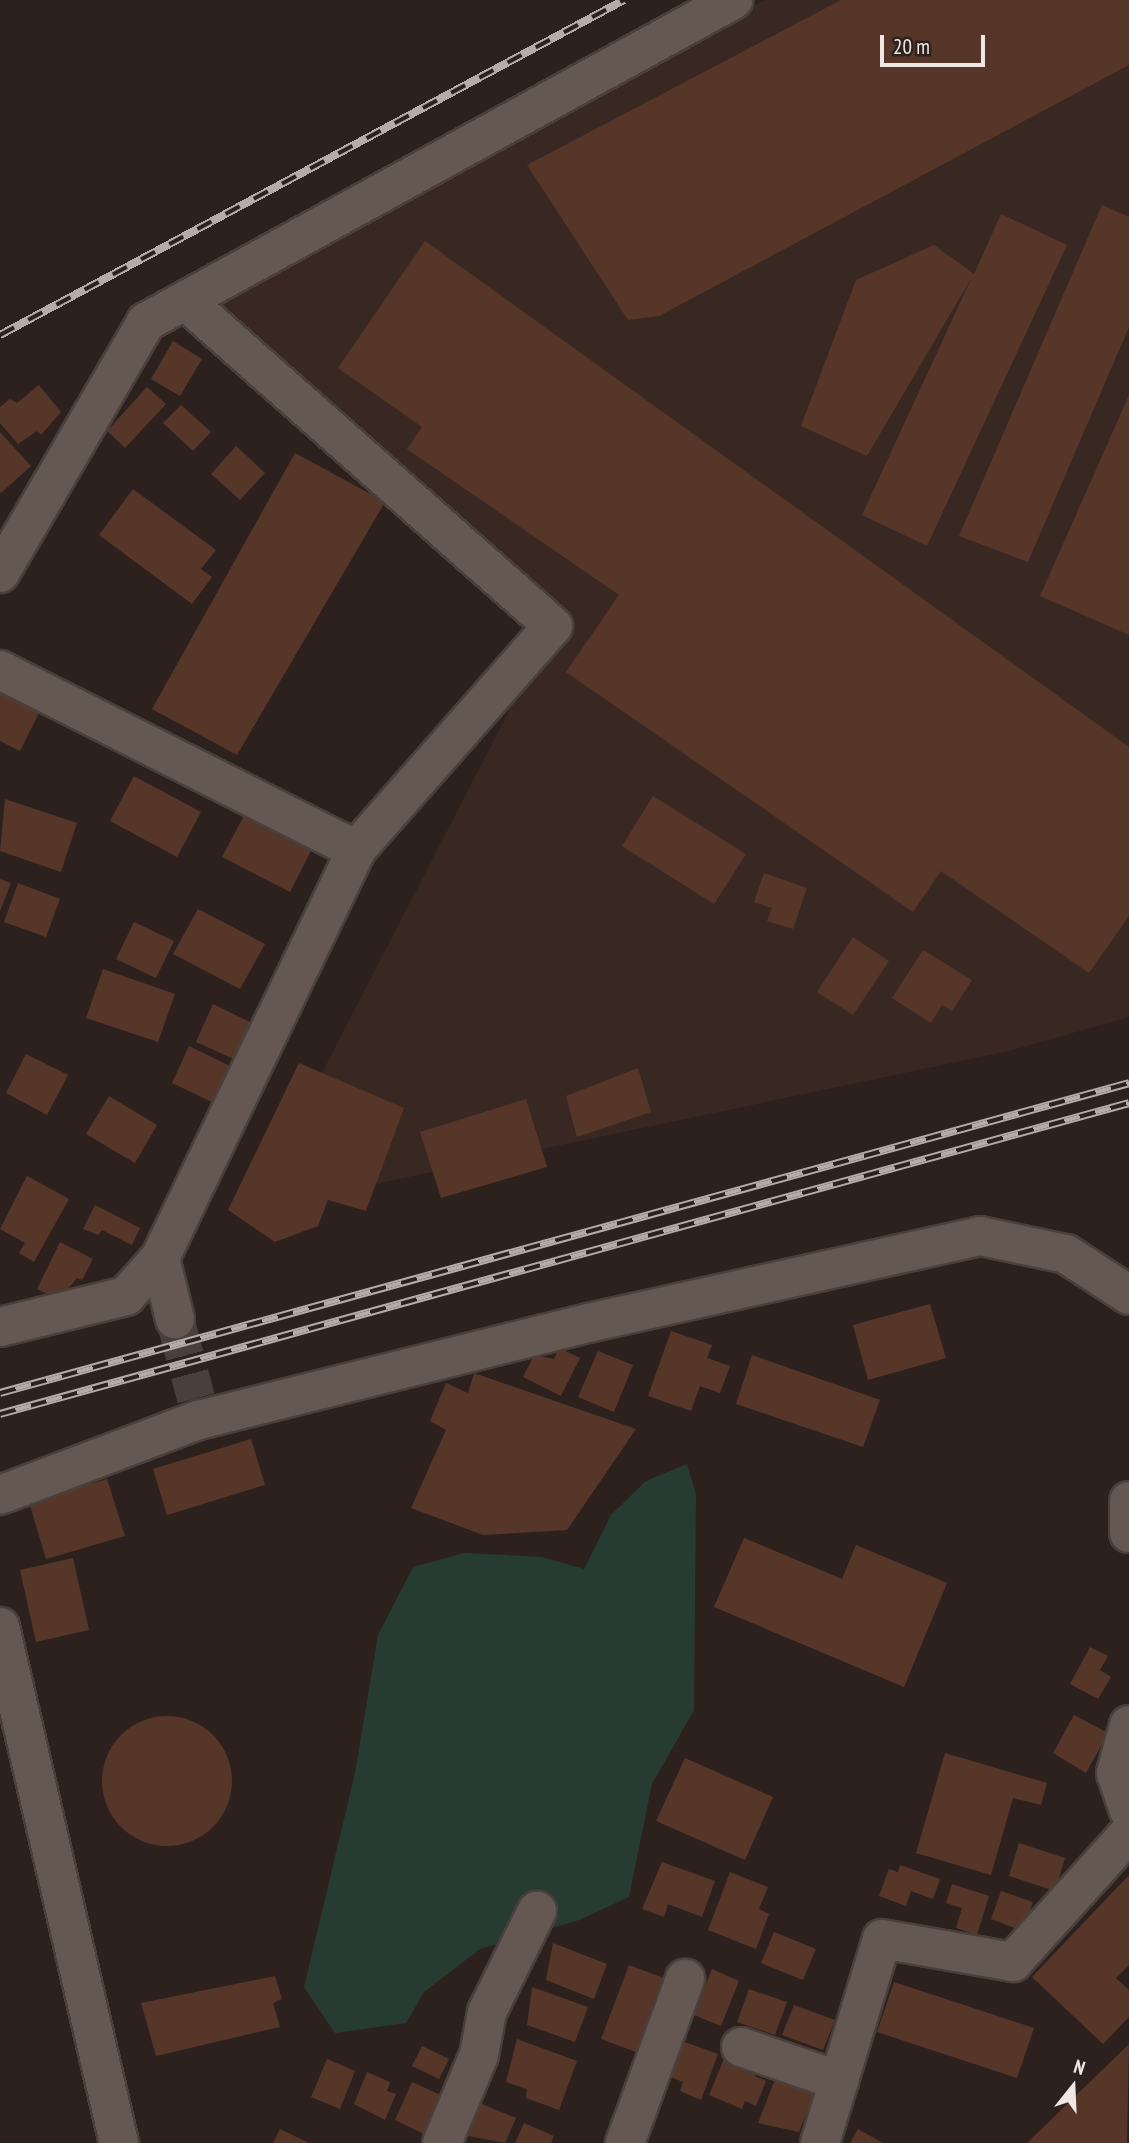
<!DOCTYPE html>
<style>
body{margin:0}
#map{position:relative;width:1129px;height:2143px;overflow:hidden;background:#2d211d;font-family:"PT Sans Narrow",sans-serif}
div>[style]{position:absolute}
.built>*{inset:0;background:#392821}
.green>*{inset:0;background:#263c32}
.building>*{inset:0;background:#57362a}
.round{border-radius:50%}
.minor-tunnel>*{height:38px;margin-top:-19px;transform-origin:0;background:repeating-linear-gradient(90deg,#4a3f3b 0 38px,transparent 0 57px)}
.roads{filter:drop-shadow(2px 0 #49403c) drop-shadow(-2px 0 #49403c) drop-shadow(0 2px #49403c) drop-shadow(0 -2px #49403c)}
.minor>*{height:38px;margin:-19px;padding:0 19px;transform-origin:19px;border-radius:19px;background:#655853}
.rail>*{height:8px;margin-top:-4px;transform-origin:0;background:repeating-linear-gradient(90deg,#2d211d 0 16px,#b5aca9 0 32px);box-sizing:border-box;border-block:2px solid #b5aca9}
span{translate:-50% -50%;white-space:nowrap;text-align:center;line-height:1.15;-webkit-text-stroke:5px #2d211d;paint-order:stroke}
.north{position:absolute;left:1038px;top:2052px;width:70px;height:70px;-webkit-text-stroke:5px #2d211d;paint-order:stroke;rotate:18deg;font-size:19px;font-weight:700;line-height:28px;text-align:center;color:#efe7e4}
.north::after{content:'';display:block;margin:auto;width:24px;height:32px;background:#efe7e4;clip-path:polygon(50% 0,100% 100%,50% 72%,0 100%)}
.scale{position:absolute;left:880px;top:35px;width:105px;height:32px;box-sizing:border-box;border:4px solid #efe7e4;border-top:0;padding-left:9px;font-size:21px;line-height:24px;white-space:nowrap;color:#efe7e4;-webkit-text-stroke:5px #2d211d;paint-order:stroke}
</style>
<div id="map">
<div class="built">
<div style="clip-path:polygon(765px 0,1129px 0,1129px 1017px,1009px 1051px,251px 1210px,553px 626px,194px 308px)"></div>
</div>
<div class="green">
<div style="clip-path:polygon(687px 1464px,696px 1495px,694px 1710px,652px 1784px,629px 1897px,579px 1920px,480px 1949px,424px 1992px,406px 2023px,335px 2033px,304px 1987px,355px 1773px,378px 1635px,413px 1567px,464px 1553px,542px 1557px,584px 1569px,611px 1515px,646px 1481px)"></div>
</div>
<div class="building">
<div style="clip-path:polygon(841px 0,1129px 0,1129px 65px,659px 316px,628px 320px,527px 165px)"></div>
<div style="clip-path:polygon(1102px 205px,1129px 217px,1129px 327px,1028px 562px,959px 536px)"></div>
<div style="clip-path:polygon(1001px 214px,1067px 245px,927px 546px,862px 515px,972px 277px,867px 456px,801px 426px,856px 280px,934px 245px,974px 274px)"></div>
<div style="clip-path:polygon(425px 241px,1129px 747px,1129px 916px,1089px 973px,941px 871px,913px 912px,566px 672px,619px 595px,407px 449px,422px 427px,338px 368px)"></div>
<div style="clip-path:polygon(173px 341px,202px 359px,180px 396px,151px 379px)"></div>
<div style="clip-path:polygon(39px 385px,61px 412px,41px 435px,37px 431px,18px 444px,0 423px,0 407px,10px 399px,17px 403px)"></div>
<div style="clip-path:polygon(147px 387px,166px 404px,125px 448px,107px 431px)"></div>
<div style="clip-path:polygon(1129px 395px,1129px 635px,1040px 596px)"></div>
<div style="clip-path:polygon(181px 405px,211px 432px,193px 451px,163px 423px)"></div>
<div style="clip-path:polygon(0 432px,31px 466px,1px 493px,0 491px)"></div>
<div style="clip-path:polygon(236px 446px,265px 473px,240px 500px,211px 474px)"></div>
<div style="clip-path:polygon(295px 453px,385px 502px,237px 755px,152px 709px)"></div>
<div style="clip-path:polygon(133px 489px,216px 550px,201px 569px,212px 577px,192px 604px,99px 535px)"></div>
<div style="clip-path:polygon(0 688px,41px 709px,20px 751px,0 741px)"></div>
<div style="clip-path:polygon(134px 776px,201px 812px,177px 857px,110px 821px)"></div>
<div style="clip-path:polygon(653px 796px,746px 854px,714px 904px,622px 846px)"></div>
<div style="clip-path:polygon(5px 799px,77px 823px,61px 872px,0 851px)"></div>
<div style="clip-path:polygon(246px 812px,313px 847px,290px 892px,222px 857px)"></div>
<div style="clip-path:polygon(764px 873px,807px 888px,793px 929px,767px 921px,772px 908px,754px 902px)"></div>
<div style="clip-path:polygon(0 879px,11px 883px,0 911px)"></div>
<div style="clip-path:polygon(18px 883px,60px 899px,46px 937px,4px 922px)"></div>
<div style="clip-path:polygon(198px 909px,265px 944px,240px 989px,173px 954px)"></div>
<div style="clip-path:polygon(134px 922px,174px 941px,156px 978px,116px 959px)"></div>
<div style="clip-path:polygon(853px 937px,889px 961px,853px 1015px,817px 992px)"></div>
<div style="clip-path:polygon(923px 950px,972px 980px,952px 1011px,942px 1005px,931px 1023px,892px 998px)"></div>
<div style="clip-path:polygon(103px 969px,175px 994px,158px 1042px,86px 1018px)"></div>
<div style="clip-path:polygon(213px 1004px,254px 1024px,236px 1060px,196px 1042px)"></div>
<div style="clip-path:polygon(189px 1046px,230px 1066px,212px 1102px,172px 1083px)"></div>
<div style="clip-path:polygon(26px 1054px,68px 1075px,47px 1115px,6px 1093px)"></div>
<div style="clip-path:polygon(299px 1063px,404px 1108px,366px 1211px,328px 1200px,318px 1226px,275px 1242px,228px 1210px)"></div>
<div style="clip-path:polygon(638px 1068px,651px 1112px,577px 1137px,566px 1096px)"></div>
<div style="clip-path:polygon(109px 1096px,157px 1125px,135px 1163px,86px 1134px)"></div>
<div style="clip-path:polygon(526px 1099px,547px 1167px,441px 1198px,420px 1132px)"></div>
<div style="clip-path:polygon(27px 1176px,69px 1199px,34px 1262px,19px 1253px,25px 1243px,0 1229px)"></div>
<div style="clip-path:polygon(95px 1205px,140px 1228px,132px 1245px,102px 1230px,98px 1235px,83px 1229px)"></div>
<div style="clip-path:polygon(60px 1242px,93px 1259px,82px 1280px,77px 1278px,59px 1300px,37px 1289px)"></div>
<div style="clip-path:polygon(930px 1304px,946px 1358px,868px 1380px,853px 1325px)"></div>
<div style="clip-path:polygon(671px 1331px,712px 1345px,707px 1358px,730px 1366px,720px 1393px,700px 1386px,691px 1411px,648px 1396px)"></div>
<div style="clip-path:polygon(559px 1348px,580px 1358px,561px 1396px,523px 1377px,534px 1355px,554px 1359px)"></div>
<div style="clip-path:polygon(598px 1351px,633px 1365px,614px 1412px,578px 1397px)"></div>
<div style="clip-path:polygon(752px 1355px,880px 1400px,863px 1447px,736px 1404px)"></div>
<div style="clip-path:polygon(474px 1373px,636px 1429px,567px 1530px,483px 1535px,411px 1508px,446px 1430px,430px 1421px,446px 1383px,468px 1393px)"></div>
<div style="clip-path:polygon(251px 1439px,265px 1485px,167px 1515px,153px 1469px)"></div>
<div style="clip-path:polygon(107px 1479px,125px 1536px,46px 1559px,29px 1502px)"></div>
<div style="clip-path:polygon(744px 1538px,842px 1579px,856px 1545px,947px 1583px,904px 1687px,714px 1607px)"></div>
<div style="clip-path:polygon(73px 1558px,89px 1630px,36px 1642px,20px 1570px)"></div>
<div style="clip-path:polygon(1090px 1647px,1108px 1656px,1100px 1670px,1111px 1677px,1098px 1699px,1070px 1684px)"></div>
<div style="clip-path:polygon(1074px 1715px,1108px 1733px,1086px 1773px,1053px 1753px)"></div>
<div class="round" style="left:102px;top:1716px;width:130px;height:130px"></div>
<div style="clip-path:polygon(945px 1753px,1047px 1783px,1041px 1805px,1013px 1798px,991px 1875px,916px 1853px)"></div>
<div style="clip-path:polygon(685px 1758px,773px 1797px,745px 1860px,656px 1821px)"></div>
<div style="clip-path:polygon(1019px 1843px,1065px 1858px,1055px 1891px,1009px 1876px)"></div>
<div style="clip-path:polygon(662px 1862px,715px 1881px,702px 1917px,668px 1904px,664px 1917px,642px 1909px)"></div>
<div style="clip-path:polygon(900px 1865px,940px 1879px,933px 1899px,911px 1891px,906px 1906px,879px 1896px,889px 1869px,898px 1872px)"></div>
<div style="clip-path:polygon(730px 1872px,768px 1887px,759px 1909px,769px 1914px,756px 1949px,708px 1930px)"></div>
<div style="clip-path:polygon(1129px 1875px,1129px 1965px,1116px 1978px,1129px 1990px,1129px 2017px,1103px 2044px,1032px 1977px)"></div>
<div style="clip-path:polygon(952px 1884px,989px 1896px,977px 1935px,956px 1928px,962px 1908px,946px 1903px)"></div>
<div style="clip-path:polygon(1001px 1891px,1033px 1902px,1023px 1931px,991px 1919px)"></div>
<div style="clip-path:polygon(774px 1932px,816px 1949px,803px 1980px,761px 1963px)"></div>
<div style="clip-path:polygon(553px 1943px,607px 1964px,594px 1999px,546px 1980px)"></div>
<div style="clip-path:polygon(629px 1965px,664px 1978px,636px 2052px,601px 2039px)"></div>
<div style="clip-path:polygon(712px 1969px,739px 1981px,721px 2026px,694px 2015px)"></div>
<div style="clip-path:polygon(275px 1976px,282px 1999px,273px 2003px,280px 2027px,156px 2056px,141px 2003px)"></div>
<div style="clip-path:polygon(894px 1982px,1034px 2028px,1017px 2078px,877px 2032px)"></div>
<div style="clip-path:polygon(532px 1987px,588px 2007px,575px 2042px,527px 2025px)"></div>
<div style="clip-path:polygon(749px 1989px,787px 2002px,775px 2035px,737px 2022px)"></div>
<div style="clip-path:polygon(794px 2005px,835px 2020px,823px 2050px,782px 2035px)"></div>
<div style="clip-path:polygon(517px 2039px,577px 2061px,559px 2110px,526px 2098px,527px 2089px,506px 2082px)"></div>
<div style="clip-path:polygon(682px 2041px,718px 2054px,701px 2100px,680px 2091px,683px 2082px,668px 2076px)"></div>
<div style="clip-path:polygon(1129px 2044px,1127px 2143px,1027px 2143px)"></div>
<div style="clip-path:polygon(422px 2046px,449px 2059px,439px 2079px,412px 2066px)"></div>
<div style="clip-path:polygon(726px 2054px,758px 2068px,755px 2076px,766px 2081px,756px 2106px,745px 2101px,742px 2109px,709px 2095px)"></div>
<div style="clip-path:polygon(327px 2059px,355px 2071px,340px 2109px,311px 2097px)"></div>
<div style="clip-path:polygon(367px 2072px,390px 2082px,387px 2091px,396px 2094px,385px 2120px,354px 2104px)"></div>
<div style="clip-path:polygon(776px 2077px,815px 2093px,799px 2132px,758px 2123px)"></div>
<div style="clip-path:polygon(412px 2082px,445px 2097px,428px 2136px,395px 2120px)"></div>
<div style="clip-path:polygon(477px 2102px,516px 2118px,505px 2143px,463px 2135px)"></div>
<div style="clip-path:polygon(524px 2123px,554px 2136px,551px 2143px,515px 2143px)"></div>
<div style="clip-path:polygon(280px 2129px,309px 2143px,273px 2143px)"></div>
<div style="clip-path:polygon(858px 2129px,883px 2143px,850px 2143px)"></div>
</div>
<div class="minor-tunnel">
<div style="left:175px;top:1319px;width:82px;rotate:75.1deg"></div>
</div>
<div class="roads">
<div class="minor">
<div style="left:0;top:573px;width:290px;rotate:-59.8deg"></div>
<div style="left:146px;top:322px;width:670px;rotate:-28.75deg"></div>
<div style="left:0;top:670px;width:399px;rotate:26.8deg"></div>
<div style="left:160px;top:1258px;width:63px;rotate:76.2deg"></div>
<div style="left:0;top:1327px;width:130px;rotate:-13.8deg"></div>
<div style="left:126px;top:1296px;width:51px;rotate:-48.2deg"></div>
<div style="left:160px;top:1258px;width:453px;rotate:-64.3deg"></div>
<div style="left:356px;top:850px;width:298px;rotate:-48.7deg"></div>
<div style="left:553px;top:626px;width:489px;rotate:-138.5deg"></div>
<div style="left:0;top:1495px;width:213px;rotate:-20.7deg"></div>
<div style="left:199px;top:1420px;width:401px;rotate:-14deg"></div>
<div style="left:588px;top:1323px;width:402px;rotate:-12.5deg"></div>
<div style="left:980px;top:1236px;width:88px;rotate:11.8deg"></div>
<div style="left:1066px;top:1254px;width:75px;rotate:33.1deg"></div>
<div style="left:1129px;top:1501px;width:32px;rotate:90deg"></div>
<div style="left:0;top:1627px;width:530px;rotate:77.01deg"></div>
<div style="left:1129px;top:1725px;width:50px;rotate:105.2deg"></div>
<div style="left:1116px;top:1773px;width:40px;rotate:71.1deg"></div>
<div style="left:741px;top:2047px;width:104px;rotate:19.1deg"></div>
<div style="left:442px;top:2143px;width:95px;rotate:-67.2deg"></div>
<div style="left:479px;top:2055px;width:44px;rotate:-79.5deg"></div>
<div style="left:487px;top:2012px;width:113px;rotate:-63.7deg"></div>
<div style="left:625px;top:2143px;width:175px;rotate:-69.9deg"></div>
<div style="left:820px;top:2143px;width:213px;rotate:-73.1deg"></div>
<div style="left:882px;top:1939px;width:133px;rotate:10deg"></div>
<div style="left:1013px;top:1962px;width:173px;rotate:-48deg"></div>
</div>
</div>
<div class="rail">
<div style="left:0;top:335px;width:708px;rotate:-28.23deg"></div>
<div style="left:0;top:1393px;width:1171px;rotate:-15.35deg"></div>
<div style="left:0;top:1414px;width:1171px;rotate:-15.4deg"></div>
</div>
<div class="north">N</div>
<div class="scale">20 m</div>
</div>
